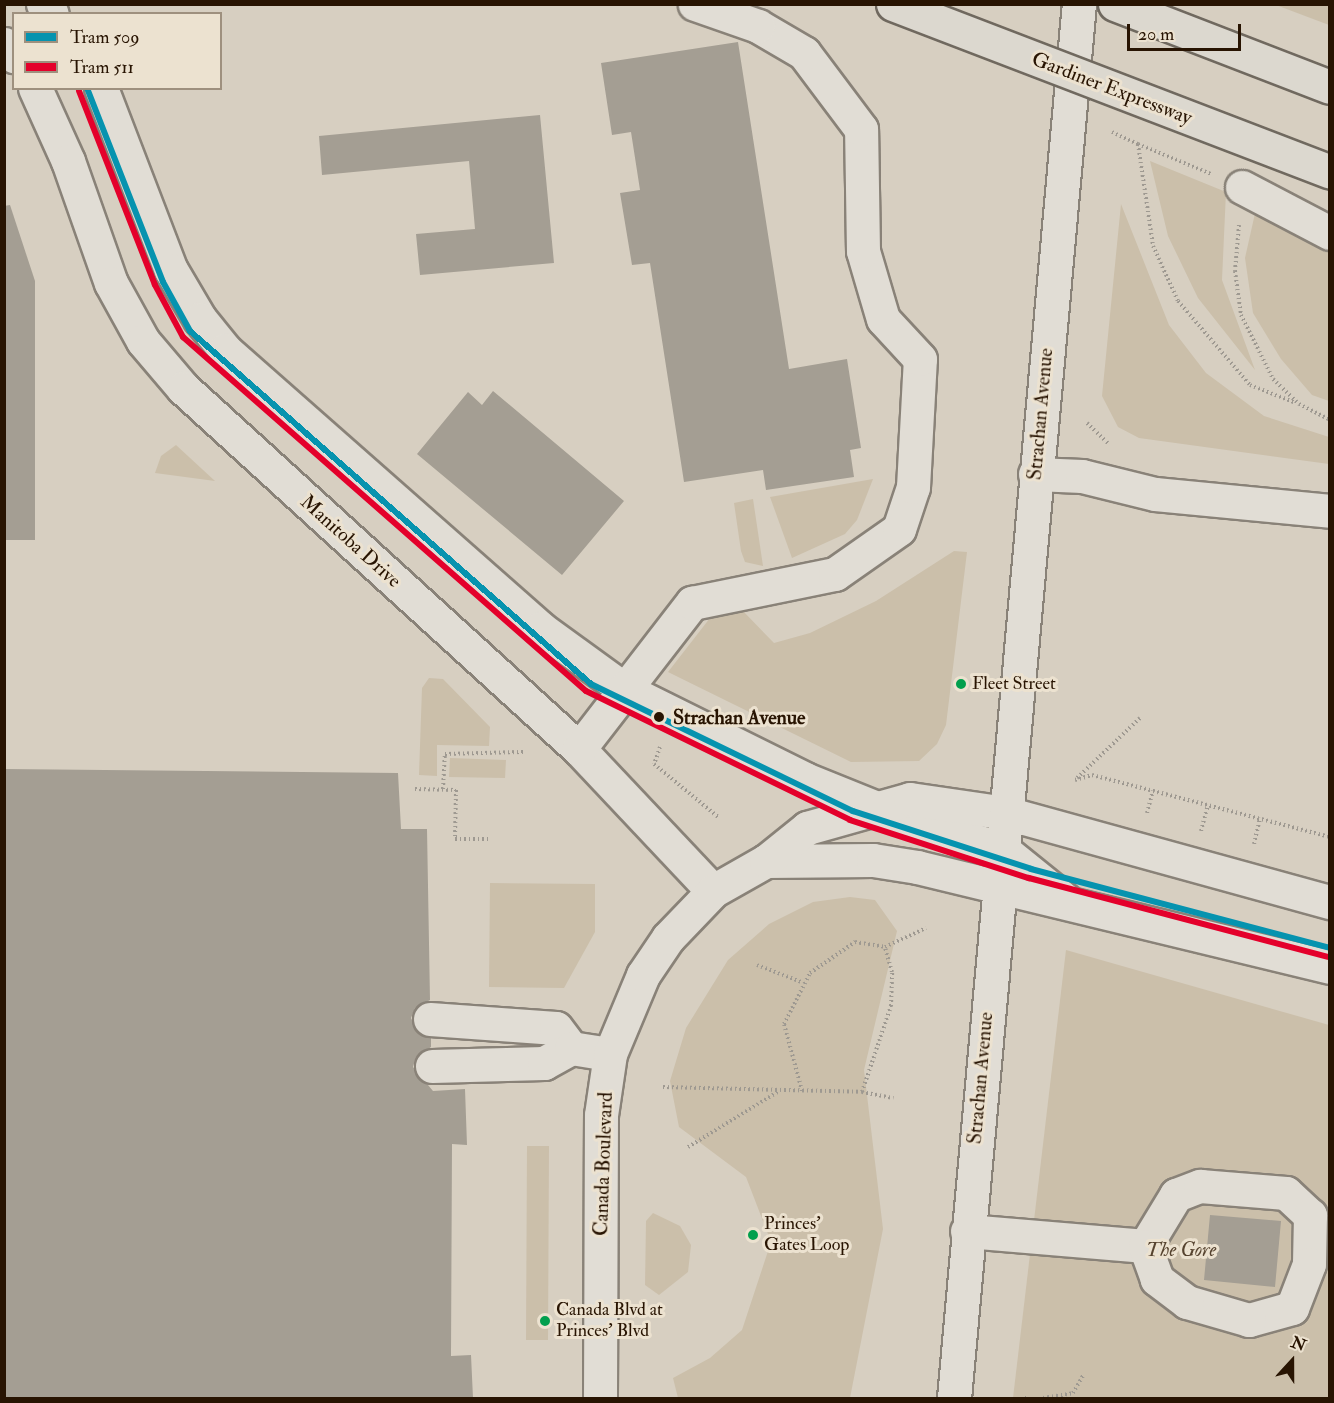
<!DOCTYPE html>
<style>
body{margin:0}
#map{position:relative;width:1334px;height:1403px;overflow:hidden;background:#d7cfc1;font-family:"IM FELL Double Pica",serif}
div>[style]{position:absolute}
.green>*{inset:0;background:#cbbfaa}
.building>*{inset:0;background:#a49e93}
.path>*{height:4px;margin-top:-2px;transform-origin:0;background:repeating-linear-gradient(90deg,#9e9991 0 1.5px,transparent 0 4.5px)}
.roads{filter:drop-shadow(2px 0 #898278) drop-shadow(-2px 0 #898278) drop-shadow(0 2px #898278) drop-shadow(0 -2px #898278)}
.minor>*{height:33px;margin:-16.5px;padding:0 16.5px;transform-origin:16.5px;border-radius:16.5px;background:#e1ddd5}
.bridges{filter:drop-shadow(2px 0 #70695f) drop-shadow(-2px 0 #70695f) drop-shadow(0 2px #70695f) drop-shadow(0 -2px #70695f)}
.highway-bridge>*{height:33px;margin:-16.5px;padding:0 16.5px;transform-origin:16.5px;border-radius:16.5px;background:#dcd8cf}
.tram-1>*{height:6px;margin:-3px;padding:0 3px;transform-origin:3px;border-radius:3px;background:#0693af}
.tram-2>*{height:6px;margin:-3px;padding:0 3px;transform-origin:3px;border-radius:3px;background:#e4002b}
.dots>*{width:16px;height:16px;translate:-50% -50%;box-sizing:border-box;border:3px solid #ece2d0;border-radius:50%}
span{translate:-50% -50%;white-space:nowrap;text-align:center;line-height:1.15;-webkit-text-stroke:6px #ece2d0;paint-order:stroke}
.bus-label{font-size:18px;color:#281402}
.left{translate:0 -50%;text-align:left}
.street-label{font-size:20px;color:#281402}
.stop-label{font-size:20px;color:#281402;font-weight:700}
.park-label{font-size:20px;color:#56432f;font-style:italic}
.frame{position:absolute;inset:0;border:6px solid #281402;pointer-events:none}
.legend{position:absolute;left:12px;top:12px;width:210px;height:78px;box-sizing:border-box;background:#ece2d0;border:2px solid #9e907e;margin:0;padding:8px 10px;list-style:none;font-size:18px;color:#281402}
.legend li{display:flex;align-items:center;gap:12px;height:30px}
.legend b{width:30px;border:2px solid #9e907e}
.north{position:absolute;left:1262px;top:1331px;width:60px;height:60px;-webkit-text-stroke:4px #ece2d0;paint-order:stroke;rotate:21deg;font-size:16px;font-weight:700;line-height:24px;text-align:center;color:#281402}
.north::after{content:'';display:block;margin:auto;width:21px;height:27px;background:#281402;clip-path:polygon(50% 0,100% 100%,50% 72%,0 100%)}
.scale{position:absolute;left:1127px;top:24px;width:114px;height:27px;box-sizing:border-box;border:3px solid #281402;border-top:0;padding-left:8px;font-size:18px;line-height:21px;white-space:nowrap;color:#281402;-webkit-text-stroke:4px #ece2d0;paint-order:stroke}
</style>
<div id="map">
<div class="green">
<div style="clip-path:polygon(1276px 5px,1329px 5px,1329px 25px)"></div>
<div style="clip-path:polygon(1150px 161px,1226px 192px,1222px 280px,1255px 370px,1198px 298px,1168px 236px)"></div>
<div style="clip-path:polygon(1121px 204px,1169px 325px,1206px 373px,1264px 416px,1329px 437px,1329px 464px,1139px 438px,1118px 427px,1102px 396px)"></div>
<div style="clip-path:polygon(1256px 209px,1329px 251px,1329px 401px,1312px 395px,1281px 359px,1253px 313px,1245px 258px)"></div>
<div style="clip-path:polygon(176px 445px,215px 481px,155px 473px,161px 456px)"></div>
<div style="clip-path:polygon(873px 479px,857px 520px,845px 534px,792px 558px,770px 497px)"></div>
<div style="clip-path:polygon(753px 499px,763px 566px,745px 562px,741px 551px,734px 503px)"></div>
<div style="clip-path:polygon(954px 551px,967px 552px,946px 725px,937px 744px,919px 761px,851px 762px,668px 672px,710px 618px,742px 610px,774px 643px,810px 633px,876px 601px)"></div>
<div style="clip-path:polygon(429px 678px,443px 679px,490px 727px,489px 746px,437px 745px,437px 776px,419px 775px,422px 688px)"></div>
<div style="clip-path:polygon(450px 758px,506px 760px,505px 778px,449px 777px)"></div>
<div style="clip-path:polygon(490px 883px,595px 884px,595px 932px,564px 988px,489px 987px)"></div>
<div style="clip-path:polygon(850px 897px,875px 900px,897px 931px,864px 1070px,883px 1229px,850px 1398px,678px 1398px,673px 1378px,710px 1358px,742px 1330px,771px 1242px,746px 1177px,679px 1127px,670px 1081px,686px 1028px,728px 960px,769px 924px,813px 902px)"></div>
<div style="clip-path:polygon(1066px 950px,1329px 1025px,1329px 1398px,1013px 1398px)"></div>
<div style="clip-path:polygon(527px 1146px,549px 1146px,548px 1340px,526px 1340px)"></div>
<div style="clip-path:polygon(653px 1213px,680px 1226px,691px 1245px,688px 1272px,659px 1295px,645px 1285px,646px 1221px)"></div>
</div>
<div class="building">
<div style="clip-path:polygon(738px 42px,789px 369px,847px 359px,861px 448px,850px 450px,854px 477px,766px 490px,763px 470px,684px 482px,650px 263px,632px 265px,620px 193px,640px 190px,631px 132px,612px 135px,601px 63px)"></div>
<div style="clip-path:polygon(540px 115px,554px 263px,420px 275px,416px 234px,475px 229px,469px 161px,322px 175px,319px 136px)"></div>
<div style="clip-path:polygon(10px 205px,35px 281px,35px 540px,4px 540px,4px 206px)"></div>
<div style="clip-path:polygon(493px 391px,624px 501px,562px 575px,417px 454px,468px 392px,482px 405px)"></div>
<div style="clip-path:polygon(4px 769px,398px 773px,401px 829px,427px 829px,430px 1000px,415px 1008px,411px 1018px,419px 1034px,431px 1038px,431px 1047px,416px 1057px,413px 1067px,433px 1091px,465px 1089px,467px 1145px,452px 1144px,451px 1356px,471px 1355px,473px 1398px,4px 1398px)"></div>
<div style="clip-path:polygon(1210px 1215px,1281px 1221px,1275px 1287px,1204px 1280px)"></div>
</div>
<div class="path">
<div style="left:1112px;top:132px;width:29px;rotate:25deg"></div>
<div style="left:1138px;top:144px;width:103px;rotate:81.6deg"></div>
<div style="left:1153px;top:246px;width:60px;rotate:65.6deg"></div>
<div style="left:1178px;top:301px;width:111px;rotate:49.4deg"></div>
<div style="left:1250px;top:385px;width:49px;rotate:21.4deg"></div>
<div style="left:1138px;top:144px;width:79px;rotate:22.3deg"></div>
<div style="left:1239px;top:225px;width:46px;rotate:95deg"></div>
<div style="left:1235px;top:271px;width:44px;rotate:82.2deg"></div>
<div style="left:1241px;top:315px;width:72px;rotate:63.4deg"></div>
<div style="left:1273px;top:379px;width:36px;rotate:44deg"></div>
<div style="left:1299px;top:404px;width:35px;rotate:27deg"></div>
<div style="left:1087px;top:423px;width:29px;rotate:44deg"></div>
<div style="left:660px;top:747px;width:18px;rotate:109deg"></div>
<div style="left:654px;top:764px;width:83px;rotate:39.6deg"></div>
<div style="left:1077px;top:778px;width:87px;rotate:-43.6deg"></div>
<div style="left:1075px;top:780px;width:18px;rotate:-16deg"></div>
<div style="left:1092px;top:775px;width:246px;rotate:14.6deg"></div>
<div style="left:415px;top:789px;width:41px;rotate:1.4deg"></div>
<div style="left:456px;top:790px;width:49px;rotate:91.2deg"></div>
<div style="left:455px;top:839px;width:34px"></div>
<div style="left:443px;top:789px;width:35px;rotate:-87deg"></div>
<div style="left:445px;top:754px;width:79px;rotate:-1.5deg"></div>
<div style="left:1147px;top:813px;width:23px;rotate:-75deg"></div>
<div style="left:1201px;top:831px;width:27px;rotate:-75deg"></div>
<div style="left:1254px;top:844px;width:27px;rotate:-77deg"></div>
<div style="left:757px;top:965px;width:50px;rotate:21deg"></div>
<div style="left:663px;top:1087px;width:199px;rotate:1.4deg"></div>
<div style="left:862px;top:1092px;width:32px;rotate:11deg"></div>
<div style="left:802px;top:1091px;width:69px;rotate:-105deg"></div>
<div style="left:784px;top:1024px;width:57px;rotate:-63deg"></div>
<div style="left:810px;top:973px;width:55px;rotate:-34.6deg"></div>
<div style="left:855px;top:942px;width:30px;rotate:9deg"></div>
<div style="left:885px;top:947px;width:45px;rotate:-24.9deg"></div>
<div style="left:862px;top:1092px;width:91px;rotate:-71.4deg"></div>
<div style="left:891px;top:1006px;width:34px;rotate:-88deg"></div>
<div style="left:892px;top:972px;width:26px;rotate:-106deg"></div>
<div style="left:688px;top:1147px;width:107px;rotate:-31.6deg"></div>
<div style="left:1025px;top:1398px;width:1px"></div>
<div style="left:1043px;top:1398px;width:30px;rotate:-9deg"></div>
<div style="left:1073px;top:1393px;width:22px;rotate:-60deg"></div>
</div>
<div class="roads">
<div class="minor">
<div style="left:43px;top:4px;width:13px;rotate:48deg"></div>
<div style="left:4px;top:44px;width:16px;rotate:50deg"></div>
<div style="left:35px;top:88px;width:80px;rotate:65.7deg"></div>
<div style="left:68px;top:161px;width:129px;rotate:70.6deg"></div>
<div style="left:111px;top:283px;width:66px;rotate:61.1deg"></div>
<div style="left:143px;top:341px;width:62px;rotate:49.6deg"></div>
<div style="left:183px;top:388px;width:536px;rotate:42.35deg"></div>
<div style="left:579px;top:749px;width:195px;rotate:46.7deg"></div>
<div style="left:101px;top:88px;width:195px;rotate:69deg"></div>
<div style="left:171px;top:270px;width:57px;rotate:59.4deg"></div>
<div style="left:200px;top:319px;width:40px;rotate:51deg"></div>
<div style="left:225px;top:350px;width:420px;rotate:41.4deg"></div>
<div style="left:540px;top:628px;width:104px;rotate:36deg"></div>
<div style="left:624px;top:689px;width:202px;rotate:26.4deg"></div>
<div style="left:805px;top:779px;width:107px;rotate:22deg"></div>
<div style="left:904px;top:819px;width:102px;rotate:17deg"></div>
<div style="left:1002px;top:849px;width:86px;rotate:38.9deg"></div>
<div style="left:1242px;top:187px;width:99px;rotate:27.6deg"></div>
<div style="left:1035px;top:474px;width:47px;rotate:2.4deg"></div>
<div style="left:1082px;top:476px;width:75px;rotate:13.9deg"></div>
<div style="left:1155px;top:494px;width:176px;rotate:5.5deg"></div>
<div style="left:579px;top:749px;width:185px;rotate:-52.3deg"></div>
<div style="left:692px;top:603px;width:146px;rotate:-11.5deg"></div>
<div style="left:835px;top:574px;width:78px;rotate:-35.1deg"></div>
<div style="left:899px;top:529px;width:44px;rotate:-71.6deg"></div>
<div style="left:913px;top:487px;width:128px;rotate:-86.9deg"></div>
<div style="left:920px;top:359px;width:54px;rotate:-132.8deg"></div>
<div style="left:883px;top:319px;width:71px;rotate:-106.4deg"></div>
<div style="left:863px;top:251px;width:122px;rotate:-90.9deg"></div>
<div style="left:861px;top:129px;width:95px;rotate:-126.9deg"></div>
<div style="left:804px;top:53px;width:53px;rotate:-149.6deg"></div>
<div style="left:758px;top:26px;width:67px;rotate:-160.8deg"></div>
<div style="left:766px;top:861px;width:107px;rotate:-0.5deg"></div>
<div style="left:873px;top:860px;width:45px;rotate:9deg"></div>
<div style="left:917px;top:867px;width:425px;rotate:13.6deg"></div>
<div style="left:430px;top:1019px;width:126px;rotate:4.1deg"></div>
<div style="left:556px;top:1028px;width:25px;rotate:53deg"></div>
<div style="left:432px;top:1066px;width:112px;rotate:-1.5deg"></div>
<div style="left:544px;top:1063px;width:31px;rotate:-29deg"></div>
<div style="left:571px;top:1048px;width:39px;rotate:9deg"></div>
<div style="left:967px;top:1231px;width:179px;rotate:4.8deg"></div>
<div style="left:1145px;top:1246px;width:60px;rotate:-58.7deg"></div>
<div style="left:1176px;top:1195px;width:26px;rotate:-21deg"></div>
<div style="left:1200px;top:1186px;width:86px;rotate:4.7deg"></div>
<div style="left:1286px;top:1193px;width:33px;rotate:43deg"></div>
<div style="left:1310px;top:1215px;width:49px;rotate:91.2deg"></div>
<div style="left:1309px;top:1264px;width:47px;rotate:111.1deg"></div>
<div style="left:1292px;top:1308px;width:45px;rotate:164.4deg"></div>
<div style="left:1249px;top:1320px;width:65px;rotate:-163.8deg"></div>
<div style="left:1187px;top:1302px;width:38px;rotate:-143deg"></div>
<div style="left:1157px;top:1279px;width:35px;rotate:-110deg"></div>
<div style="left:600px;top:1398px;width:283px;rotate:-89.8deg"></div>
<div style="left:601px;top:1115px;width:62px;rotate:-81.6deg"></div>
<div style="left:610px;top:1054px;width:86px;rotate:-67.3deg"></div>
<div style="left:643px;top:975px;width:45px;rotate:-56deg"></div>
<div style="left:668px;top:938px;width:65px;rotate:-46.2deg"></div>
<div style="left:713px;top:891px;width:61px;rotate:-29.5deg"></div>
<div style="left:766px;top:861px;width:53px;rotate:-38.8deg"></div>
<div style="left:807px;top:828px;width:107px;rotate:-15.7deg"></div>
<div style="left:910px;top:799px;width:97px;rotate:8.3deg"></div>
<div style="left:1006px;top:813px;width:336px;rotate:15.4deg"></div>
<div style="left:954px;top:1398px;width:1400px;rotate:-84.88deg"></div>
</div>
</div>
<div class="bridges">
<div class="highway-bridge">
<div style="left:893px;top:4px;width:468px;rotate:21deg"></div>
<div style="left:1115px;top:4px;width:230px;rotate:21.1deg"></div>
</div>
</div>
<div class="tram-1">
<div style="left:87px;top:88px;width:208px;rotate:68.6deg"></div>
<div style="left:163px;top:282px;width:56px;rotate:61.1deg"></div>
<div style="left:190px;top:331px;width:534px;rotate:41.36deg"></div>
<div style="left:591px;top:684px;width:291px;rotate:25.9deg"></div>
<div style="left:853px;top:811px;width:187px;rotate:18deg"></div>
<div style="left:1031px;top:869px;width:309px;rotate:14.8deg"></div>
</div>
<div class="tram-2">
<div style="left:79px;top:91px;width:208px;rotate:68.6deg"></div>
<div style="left:155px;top:285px;width:59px;rotate:61.7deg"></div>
<div style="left:183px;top:337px;width:536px;rotate:41.3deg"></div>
<div style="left:586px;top:691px;width:294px;rotate:26deg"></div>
<div style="left:850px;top:820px;width:188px;rotate:18deg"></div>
<div style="left:1029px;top:878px;width:309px;rotate:14.8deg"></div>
</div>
<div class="dots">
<div style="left:961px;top:684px;background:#029f4d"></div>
<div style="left:659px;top:717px;background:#281402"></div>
<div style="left:753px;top:1235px;background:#029f4d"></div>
<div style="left:545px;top:1321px;background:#029f4d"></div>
</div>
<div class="bus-label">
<span class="left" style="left:972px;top:684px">Fleet Street</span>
<span class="left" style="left:764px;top:1235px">Princes'<br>Gates Loop</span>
<span class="left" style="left:556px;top:1321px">Canada Blvd at<br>Princes' Blvd</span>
</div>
<div class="street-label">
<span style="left:1112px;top:88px;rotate:21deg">Gardiner Expressway</span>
<span style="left:1040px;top:414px;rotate:-85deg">Strachan Avenue</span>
<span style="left:351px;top:541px;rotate:42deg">Manitoba Drive</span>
<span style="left:980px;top:1078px;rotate:-85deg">Strachan Avenue</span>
<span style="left:603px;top:1164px;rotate:-88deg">Canada Boulevard</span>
</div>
<div class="stop-label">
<span class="left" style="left:673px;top:717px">Strachan Avenue</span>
</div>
<div class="park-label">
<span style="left:1181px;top:1249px">The Gore</span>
</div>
<div class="frame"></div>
<ul class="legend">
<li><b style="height:8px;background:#0693af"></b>Tram 509</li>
<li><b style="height:8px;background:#e4002b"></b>Tram 511</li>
</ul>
<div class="north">N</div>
<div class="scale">20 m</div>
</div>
